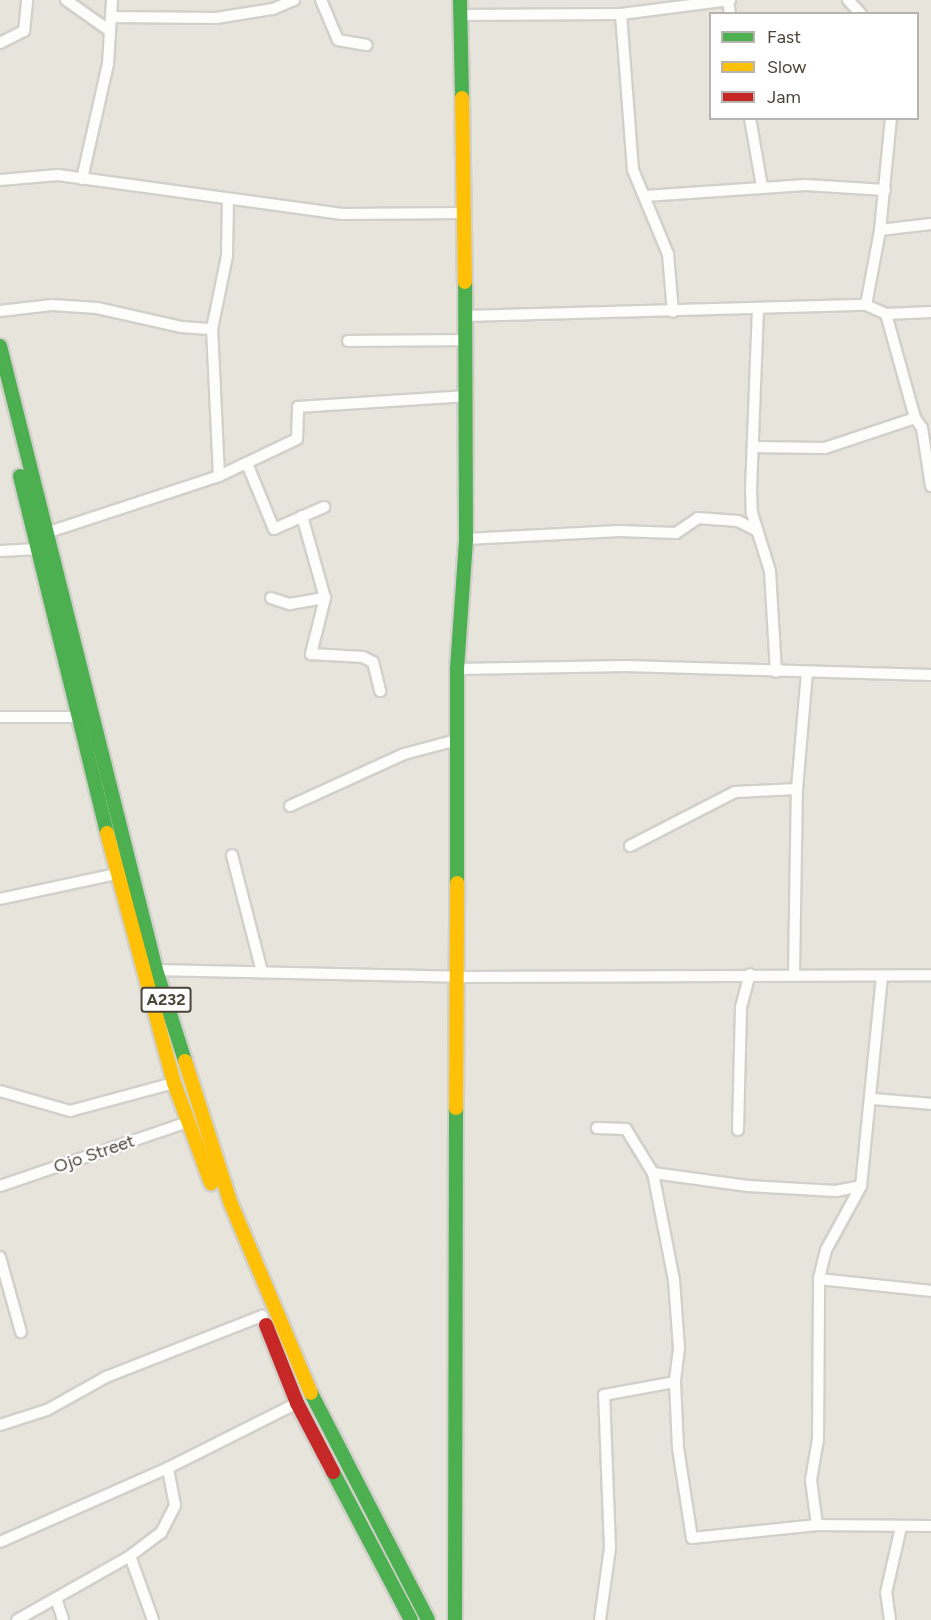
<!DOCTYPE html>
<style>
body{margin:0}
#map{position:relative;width:931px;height:1620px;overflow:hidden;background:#f4f2ee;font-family:Figtree,sans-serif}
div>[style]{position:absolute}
.residential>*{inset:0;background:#e7e4dc}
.roads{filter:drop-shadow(2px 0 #d2d0cb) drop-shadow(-2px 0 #d2d0cb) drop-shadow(0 2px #d2d0cb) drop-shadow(0 -2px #d2d0cb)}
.street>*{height:10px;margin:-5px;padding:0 5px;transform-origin:5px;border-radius:5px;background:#fdfdfc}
.fast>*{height:14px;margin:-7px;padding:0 7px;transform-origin:7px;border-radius:7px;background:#4caf50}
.slow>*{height:14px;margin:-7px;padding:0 7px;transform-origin:7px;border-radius:7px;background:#ffc107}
.jam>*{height:14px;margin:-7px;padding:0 7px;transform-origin:7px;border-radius:7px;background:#c62828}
span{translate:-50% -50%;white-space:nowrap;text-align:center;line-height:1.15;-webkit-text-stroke:4.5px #fff;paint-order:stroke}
.shield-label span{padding:2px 4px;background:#fff;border:2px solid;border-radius:4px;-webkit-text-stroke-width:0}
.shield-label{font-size:16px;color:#4b4439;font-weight:700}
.street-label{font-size:18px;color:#4b4439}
.legend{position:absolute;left:709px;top:12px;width:210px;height:108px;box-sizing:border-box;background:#fff;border:2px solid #b7b4b0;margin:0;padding:8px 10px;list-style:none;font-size:18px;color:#4b4439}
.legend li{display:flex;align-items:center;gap:12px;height:30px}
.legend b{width:30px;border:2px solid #b7b4b0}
</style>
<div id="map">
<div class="residential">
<div style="clip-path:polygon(evenodd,0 0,931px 0,931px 1620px,0 1620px,0 0,710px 14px,918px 14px,918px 118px,710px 118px,710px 14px)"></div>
</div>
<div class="roads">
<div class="street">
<div style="left:66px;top:0;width:54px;rotate:35.2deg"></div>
<div style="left:321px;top:0;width:43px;rotate:67deg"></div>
<div style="left:338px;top:40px;width:29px;rotate:10deg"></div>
<div style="left:728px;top:0;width:14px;rotate:82deg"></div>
<div style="left:848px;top:0;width:19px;rotate:47deg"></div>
<div style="left:621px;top:14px;width:156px;rotate:85.6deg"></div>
<div style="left:633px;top:170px;width:91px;rotate:67.4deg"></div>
<div style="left:668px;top:254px;width:58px;rotate:85.1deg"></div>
<div style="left:461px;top:15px;width:160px;rotate:-0.4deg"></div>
<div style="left:621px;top:14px;width:110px;rotate:-7.3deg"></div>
<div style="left:111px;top:17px;width:105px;rotate:0.5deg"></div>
<div style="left:216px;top:18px;width:58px;rotate:-9deg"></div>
<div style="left:273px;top:9px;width:23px;rotate:-23deg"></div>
<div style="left:0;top:43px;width:27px;rotate:-27deg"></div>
<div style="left:24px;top:31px;width:31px;rotate:-84deg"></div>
<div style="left:750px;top:118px;width:70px;rotate:80.1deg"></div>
<div style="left:82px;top:179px;width:118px;rotate:-77.3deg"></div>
<div style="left:108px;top:64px;width:64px;rotate:-86.4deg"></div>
<div style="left:0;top:180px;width:58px;rotate:-4.9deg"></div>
<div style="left:58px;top:175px;width:287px;rotate:7.8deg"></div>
<div style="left:342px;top:214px;width:122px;rotate:-0.5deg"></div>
<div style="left:645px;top:196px;width:161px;rotate:-3.9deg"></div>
<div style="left:806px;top:185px;width:79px;rotate:3.6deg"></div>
<div style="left:880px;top:230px;width:51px;rotate:-6.7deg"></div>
<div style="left:866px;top:305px;width:76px;rotate:-79.4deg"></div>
<div style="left:880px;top:230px;width:113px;rotate:-84.4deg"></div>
<div style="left:758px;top:308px;width:182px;rotate:92.2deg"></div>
<div style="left:751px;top:490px;width:23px;rotate:88deg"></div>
<div style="left:752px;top:513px;width:61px;rotate:72.8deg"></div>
<div style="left:770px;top:571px;width:101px;rotate:86.6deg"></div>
<div style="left:0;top:311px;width:52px;rotate:-6.6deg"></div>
<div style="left:52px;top:305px;width:45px;rotate:3.8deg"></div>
<div style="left:97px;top:308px;width:86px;rotate:12.7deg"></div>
<div style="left:181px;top:327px;width:31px;rotate:4deg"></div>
<div style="left:212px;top:329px;width:75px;rotate:-78.4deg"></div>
<div style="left:227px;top:256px;width:55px;rotate:-89deg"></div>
<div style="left:886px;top:314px;width:108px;rotate:74.4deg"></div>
<div style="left:915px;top:418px;width:12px;rotate:55deg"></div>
<div style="left:922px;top:428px;width:59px;rotate:81.2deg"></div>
<div style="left:466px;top:316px;width:400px;rotate:-1.6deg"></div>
<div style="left:866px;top:305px;width:22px;rotate:24deg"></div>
<div style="left:886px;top:314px;width:45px;rotate:-2.5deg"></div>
<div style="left:348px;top:341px;width:118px;rotate:-0.5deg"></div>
<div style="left:753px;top:447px;width:72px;rotate:0.8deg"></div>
<div style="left:825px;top:448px;width:95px;rotate:-18.4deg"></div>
<div style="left:248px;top:466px;width:68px;rotate:67.6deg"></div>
<div style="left:274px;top:529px;width:55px;rotate:-23.7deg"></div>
<div style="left:219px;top:476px;width:86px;rotate:-25.4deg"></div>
<div style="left:297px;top:439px;width:32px;rotate:-88deg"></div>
<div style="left:298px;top:407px;width:169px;rotate:-3.7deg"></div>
<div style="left:302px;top:516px;width:85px;rotate:74.3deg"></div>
<div style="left:325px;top:598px;width:58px;rotate:104deg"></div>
<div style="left:311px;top:654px;width:52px;rotate:3.3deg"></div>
<div style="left:363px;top:657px;width:11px;rotate:27deg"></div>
<div style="left:373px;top:662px;width:30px;rotate:76deg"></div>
<div style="left:49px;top:532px;width:179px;rotate:-18.2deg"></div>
<div style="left:219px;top:476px;width:147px;rotate:-92.7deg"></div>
<div style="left:466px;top:539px;width:153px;rotate:-3deg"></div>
<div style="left:619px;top:531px;width:57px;rotate:2deg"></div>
<div style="left:676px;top:533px;width:27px;rotate:-34deg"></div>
<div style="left:698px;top:518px;width:40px;rotate:4.3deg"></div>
<div style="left:738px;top:521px;width:22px;rotate:27deg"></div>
<div style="left:0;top:551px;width:38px;rotate:-3deg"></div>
<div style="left:271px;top:598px;width:20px;rotate:18deg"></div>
<div style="left:290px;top:604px;width:36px;rotate:-10deg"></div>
<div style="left:457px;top:669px;width:169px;rotate:-1deg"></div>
<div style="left:626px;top:666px;width:305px;rotate:1.7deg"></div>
<div style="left:0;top:717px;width:78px"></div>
<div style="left:290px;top:806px;width:125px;rotate:-24.5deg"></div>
<div style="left:404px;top:754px;width:55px;rotate:-14.8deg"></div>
<div style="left:630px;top:846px;width:118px;rotate:-27.2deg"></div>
<div style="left:735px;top:792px;width:62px;rotate:-2.8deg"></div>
<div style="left:232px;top:855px;width:121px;rotate:75.6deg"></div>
<div style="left:0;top:899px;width:119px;rotate:-12.2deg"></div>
<div style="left:156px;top:970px;width:302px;rotate:1.3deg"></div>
<div style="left:458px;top:977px;width:473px;rotate:-0.2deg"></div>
<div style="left:794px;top:974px;width:185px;rotate:-89.1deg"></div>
<div style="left:797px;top:789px;width:116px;rotate:-85.1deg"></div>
<div style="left:882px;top:976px;width:211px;rotate:95.7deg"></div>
<div style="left:861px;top:1186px;width:73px;rotate:118.7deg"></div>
<div style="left:826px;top:1250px;width:30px;rotate:104deg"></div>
<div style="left:819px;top:1279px;width:113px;rotate:6.1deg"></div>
<div style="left:0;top:1091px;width:73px;rotate:15.9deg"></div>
<div style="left:70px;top:1111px;width:108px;rotate:-15.1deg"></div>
<div style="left:872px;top:1099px;width:59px;rotate:4.8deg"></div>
<div style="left:597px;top:1128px;width:29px;rotate:2deg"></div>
<div style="left:626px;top:1129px;width:52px;rotate:58.5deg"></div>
<div style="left:653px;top:1173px;width:109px;rotate:78.9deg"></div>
<div style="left:674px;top:1280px;width:68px;rotate:85.8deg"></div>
<div style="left:679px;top:1348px;width:34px;rotate:97deg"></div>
<div style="left:675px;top:1382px;width:66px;rotate:87.4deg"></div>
<div style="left:678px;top:1448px;width:91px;rotate:81.2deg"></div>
<div style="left:692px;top:1538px;width:126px;rotate:-5.9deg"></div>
<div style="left:817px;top:1525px;width:114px;rotate:0.5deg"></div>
<div style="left:738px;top:1130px;width:123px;rotate:-88.6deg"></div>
<div style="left:741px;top:1007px;width:34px;rotate:-75deg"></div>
<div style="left:653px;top:1173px;width:96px;rotate:7.8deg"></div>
<div style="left:748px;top:1186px;width:88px;rotate:3.3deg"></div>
<div style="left:836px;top:1191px;width:25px;rotate:-11deg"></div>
<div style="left:0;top:1186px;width:199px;rotate:-18.8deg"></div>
<div style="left:0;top:1257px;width:78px;rotate:74.4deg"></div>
<div style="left:0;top:1425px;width:49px;rotate:-17.7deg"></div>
<div style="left:47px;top:1410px;width:68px;rotate:-29.2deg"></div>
<div style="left:106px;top:1377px;width:168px;rotate:-21.4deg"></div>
<div style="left:817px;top:1525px;width:45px;rotate:-97.6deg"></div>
<div style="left:811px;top:1480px;width:42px;rotate:-80.3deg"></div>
<div style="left:818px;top:1439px;width:160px;rotate:-89.6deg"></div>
<div style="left:0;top:1542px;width:184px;rotate:-23.8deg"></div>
<div style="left:168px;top:1468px;width:144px;rotate:-26.7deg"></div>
<div style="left:130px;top:1556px;width:68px;rotate:70.2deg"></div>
<div style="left:56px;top:1598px;width:23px;rotate:72deg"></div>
<div style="left:17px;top:1620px;width:130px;rotate:-29.5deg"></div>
<div style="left:130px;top:1556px;width:39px;rotate:-37deg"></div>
<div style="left:161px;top:1533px;width:31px;rotate:-63deg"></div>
<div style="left:175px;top:1505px;width:38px;rotate:-101deg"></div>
<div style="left:600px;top:1620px;width:73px;rotate:-82.1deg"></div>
<div style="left:610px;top:1548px;width:153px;rotate:-92.2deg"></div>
<div style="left:604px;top:1395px;width:72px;rotate:-10.4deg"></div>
<div style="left:890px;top:1620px;width:27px;rotate:-98deg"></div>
<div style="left:886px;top:1593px;width:68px;rotate:-77.2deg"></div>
</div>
<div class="fast">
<div style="left:460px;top:0;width:98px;rotate:88.8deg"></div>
<div style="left:0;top:346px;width:643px;rotate:75.96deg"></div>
<div style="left:156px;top:970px;width:96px;rotate:72.3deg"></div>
<div style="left:20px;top:476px;width:367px;rotate:76.3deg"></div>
<div style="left:457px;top:883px;width:214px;rotate:-90deg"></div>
<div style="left:457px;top:669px;width:130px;rotate:-86deg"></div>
<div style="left:466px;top:539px;width:257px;rotate:-90.2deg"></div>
<div style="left:311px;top:1393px;width:255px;rotate:62.7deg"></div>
<div style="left:333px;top:1472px;width:167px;rotate:62.2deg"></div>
<div style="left:455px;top:1620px;width:512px;rotate:-89.89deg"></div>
</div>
<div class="slow">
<div style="left:462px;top:98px;width:184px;rotate:89.1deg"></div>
<div style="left:107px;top:833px;width:259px;rotate:75deg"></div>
<div style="left:174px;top:1083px;width:107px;rotate:69.7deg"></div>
<div style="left:185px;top:1061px;width:150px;rotate:72.2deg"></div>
<div style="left:231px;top:1204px;width:205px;rotate:67.1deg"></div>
<div style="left:456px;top:1108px;width:225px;rotate:-89.7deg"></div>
</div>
<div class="jam">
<div style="left:266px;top:1325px;width:84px;rotate:68.3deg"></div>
<div style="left:297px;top:1403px;width:78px;rotate:62.4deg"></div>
</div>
</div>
<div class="shield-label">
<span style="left:166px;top:1000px">A232</span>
</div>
<div class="street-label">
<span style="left:94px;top:1154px;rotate:-19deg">Ojo Street</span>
</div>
<ul class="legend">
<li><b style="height:8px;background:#4caf50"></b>Fast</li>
<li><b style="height:8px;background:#ffc107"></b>Slow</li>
<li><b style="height:8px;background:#c62828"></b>Jam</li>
</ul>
</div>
